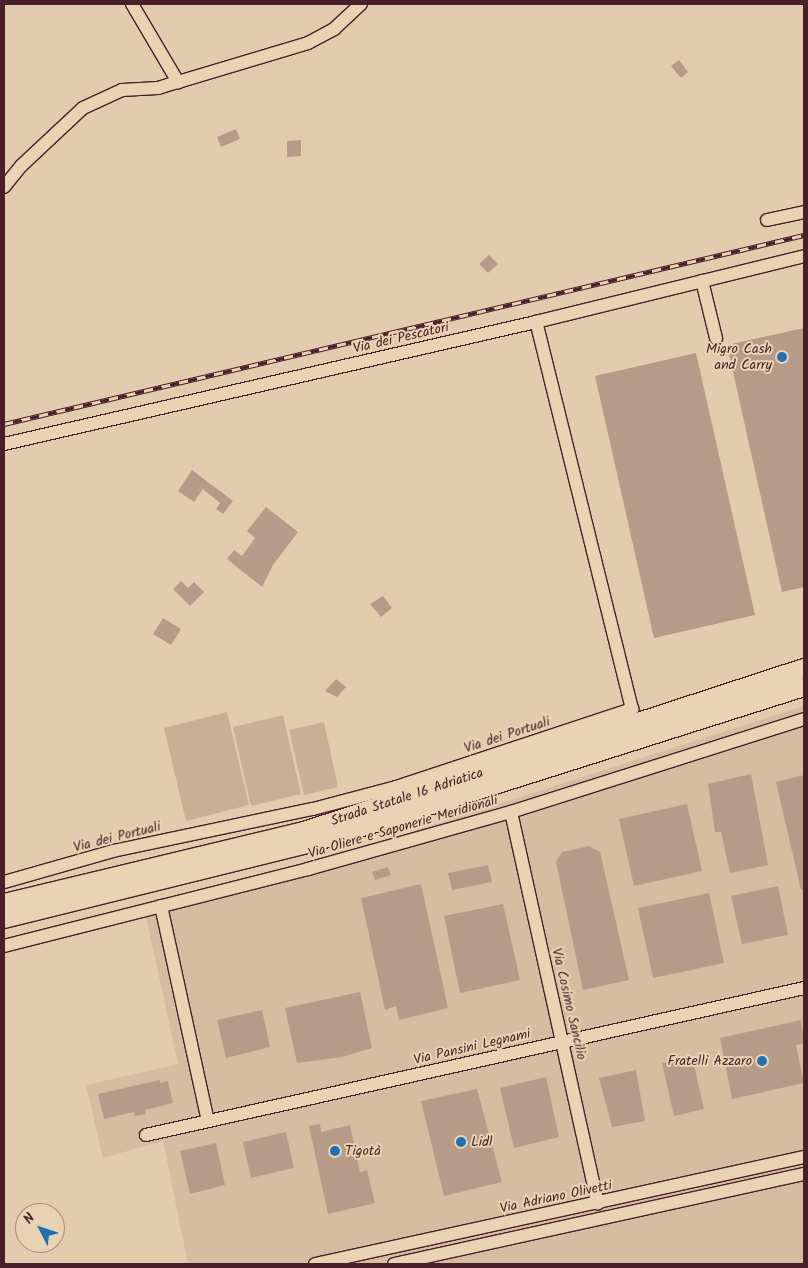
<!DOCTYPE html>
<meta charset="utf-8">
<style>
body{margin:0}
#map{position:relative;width:808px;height:1268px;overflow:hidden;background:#e3ccad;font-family:Kalam,sans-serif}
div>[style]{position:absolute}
.built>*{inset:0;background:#d6bda2}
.green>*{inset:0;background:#caaf97}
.building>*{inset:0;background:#b79b89}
.roads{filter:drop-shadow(1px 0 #4a1f2b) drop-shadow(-1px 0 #4a1f2b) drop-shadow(0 1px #4a1f2b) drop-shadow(0 -1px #4a1f2b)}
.minor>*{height:12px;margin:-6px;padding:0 6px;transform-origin:6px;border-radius:6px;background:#e9d3b2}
.highway>*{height:18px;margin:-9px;padding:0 9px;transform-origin:9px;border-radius:9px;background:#e9d3b2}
.rail>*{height:5px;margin-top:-2.5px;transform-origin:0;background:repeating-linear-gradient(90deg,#e9d3b2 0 9px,#4a1f2b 0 18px);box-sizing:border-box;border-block:1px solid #4a1f2b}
.dots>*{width:14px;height:14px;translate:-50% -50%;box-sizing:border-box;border:2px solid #e9d3b2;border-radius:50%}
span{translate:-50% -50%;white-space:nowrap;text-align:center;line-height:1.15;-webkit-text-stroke:4px #e9d3b2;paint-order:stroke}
.street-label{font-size:14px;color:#4a1f2b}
.poi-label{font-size:14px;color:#4a1f2b}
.right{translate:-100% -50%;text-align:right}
.left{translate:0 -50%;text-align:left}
.frame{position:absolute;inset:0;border:5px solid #4a1f2b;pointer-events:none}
.north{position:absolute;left:15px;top:1203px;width:50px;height:50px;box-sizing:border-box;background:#e9d3b2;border:1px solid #a98b7c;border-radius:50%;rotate:311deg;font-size:14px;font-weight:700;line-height:20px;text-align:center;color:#4a1f2b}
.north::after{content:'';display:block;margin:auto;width:18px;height:22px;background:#1f6fb2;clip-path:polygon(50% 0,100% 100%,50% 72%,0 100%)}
</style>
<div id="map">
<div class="built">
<div style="clip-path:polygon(804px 706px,804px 1264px,188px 1264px,163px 1141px,103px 1158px,86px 1085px,178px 1064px,146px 917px)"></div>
</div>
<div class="green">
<div style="clip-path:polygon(227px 712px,249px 805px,186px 821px,164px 728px)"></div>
<div style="clip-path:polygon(283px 715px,301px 794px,251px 806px,233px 727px)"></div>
<div style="clip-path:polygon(324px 722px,338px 787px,304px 795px,289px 730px)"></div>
</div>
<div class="building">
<div style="clip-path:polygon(679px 60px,688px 72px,681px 78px,671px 66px)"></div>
<div style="clip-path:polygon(236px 129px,240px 139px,221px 147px,217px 137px)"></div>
<div style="clip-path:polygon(301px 140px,301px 156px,287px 157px,287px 141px)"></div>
<div style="clip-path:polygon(489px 255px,498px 264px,488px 273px,479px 264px)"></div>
<div style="clip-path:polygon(804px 328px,804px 587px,782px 592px,727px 345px)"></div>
<div style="clip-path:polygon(696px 353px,755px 615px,654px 638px,595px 376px)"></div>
<div style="clip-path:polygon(192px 470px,233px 501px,223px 514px,216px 509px,220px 503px,203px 489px,194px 502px,178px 491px)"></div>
<div style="clip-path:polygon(266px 507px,298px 532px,273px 565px,262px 587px,227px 559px,234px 550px,242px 556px,255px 538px,247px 531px)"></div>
<div style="clip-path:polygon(181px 581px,188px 588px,194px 582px,204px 592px,190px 606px,173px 589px)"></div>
<div style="clip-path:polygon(383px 596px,392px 608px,381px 617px,370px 604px)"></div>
<div style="clip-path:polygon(163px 618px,181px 629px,171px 645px,153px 634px)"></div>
<div style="clip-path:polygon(336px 679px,346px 687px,337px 697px,325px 691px)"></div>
<div style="clip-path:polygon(751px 774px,768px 865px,730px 873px,721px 832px,715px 832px,708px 784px)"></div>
<div style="clip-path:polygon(804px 775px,804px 890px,801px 890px,776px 782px)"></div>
<div style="clip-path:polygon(687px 804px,702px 871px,634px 886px,619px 819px)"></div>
<div style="clip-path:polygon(589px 846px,600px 852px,629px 980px,583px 990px,556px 862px,562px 852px)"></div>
<div style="clip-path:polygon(488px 865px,492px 882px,452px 890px,448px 873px)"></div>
<div style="clip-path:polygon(388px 867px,391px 875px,375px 880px,372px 872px)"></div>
<div style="clip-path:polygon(421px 884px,448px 1008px,399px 1020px,396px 1006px,385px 1010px,361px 898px)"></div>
<div style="clip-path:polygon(778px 886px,788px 935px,742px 944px,731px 896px)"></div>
<div style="clip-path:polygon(709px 893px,724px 963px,653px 978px,638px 908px)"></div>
<div style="clip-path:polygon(503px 904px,520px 980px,460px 993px,444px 916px)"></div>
<div style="clip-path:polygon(360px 992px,372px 1048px,342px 1057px,297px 1063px,285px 1008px)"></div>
<div style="clip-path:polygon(262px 1010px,270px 1047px,226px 1058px,217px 1020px)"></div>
<div style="clip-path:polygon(801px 1020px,804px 1043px,796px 1045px,804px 1083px,732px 1099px,720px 1038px)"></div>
<div style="clip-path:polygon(692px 1056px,704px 1109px,674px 1116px,662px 1063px)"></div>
<div style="clip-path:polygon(636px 1070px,645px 1121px,612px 1127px,599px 1078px)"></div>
<div style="clip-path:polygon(546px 1077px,559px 1137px,514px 1148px,500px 1088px)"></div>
<div style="clip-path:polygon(160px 1080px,160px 1083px,168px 1081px,173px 1103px,145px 1110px,146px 1114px,135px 1116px,134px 1112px,104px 1119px,98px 1094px)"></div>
<div style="clip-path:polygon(477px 1089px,502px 1182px,444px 1196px,421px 1101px)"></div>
<div style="clip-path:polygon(320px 1124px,321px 1132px,350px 1125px,360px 1172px,367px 1170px,375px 1203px,328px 1214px,309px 1126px)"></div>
<div style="clip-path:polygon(286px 1132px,294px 1168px,251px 1178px,243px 1142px)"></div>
<div style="clip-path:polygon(216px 1143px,225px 1185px,190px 1194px,180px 1151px)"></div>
</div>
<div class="roads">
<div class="minor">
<div style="left:132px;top:4px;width:91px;rotate:59.5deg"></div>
<div style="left:178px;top:82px;width:136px;rotate:-16.7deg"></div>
<div style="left:308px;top:43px;width:30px;rotate:-28deg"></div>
<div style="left:334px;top:29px;width:37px;rotate:-43deg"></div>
<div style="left:4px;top:187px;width:27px;rotate:-51deg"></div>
<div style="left:21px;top:166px;width:85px;rotate:-43.1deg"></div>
<div style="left:83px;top:108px;width:43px;rotate:-24.8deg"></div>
<div style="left:122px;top:90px;width:36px;rotate:-3deg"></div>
<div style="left:158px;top:88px;width:21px;rotate:-17deg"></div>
<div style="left:767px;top:220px;width:38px;rotate:-12deg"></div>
<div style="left:702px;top:281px;width:59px;rotate:76.2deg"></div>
<div style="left:4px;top:444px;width:546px;rotate:-12.92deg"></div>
<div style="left:536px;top:322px;width:276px;rotate:-13.8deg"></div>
<div style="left:511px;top:812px;width:401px;rotate:77.5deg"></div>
<div style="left:4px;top:882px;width:113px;rotate:-15.9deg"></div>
<div style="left:113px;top:851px;width:204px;rotate:-11.9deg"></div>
<div style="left:313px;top:809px;width:86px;rotate:-14.8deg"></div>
<div style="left:396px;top:787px;width:249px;rotate:-18.3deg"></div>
<div style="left:632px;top:709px;width:399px;rotate:-103.9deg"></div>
<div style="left:161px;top:906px;width:220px;rotate:77.7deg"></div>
<div style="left:4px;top:946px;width:314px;rotate:-14.2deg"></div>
<div style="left:308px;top:869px;width:211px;rotate:-15.7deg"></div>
<div style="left:511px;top:812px;width:307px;rotate:-17.6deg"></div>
<div style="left:146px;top:1135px;width:674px;rotate:-12.59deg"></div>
<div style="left:315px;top:1264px;width:501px;rotate:-12.34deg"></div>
<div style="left:394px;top:1264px;width:420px;rotate:-12.4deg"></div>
</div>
<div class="highway">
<div style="left:4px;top:903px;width:309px;rotate:-13.5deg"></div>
<div style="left:304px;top:831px;width:526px;rotate:-18.06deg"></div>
<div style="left:4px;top:919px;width:320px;rotate:-13.9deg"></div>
<div style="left:315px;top:842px;width:513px;rotate:-17.59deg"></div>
</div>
</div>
<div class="rail">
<div style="left:4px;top:424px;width:822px;rotate:-13.29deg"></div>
</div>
<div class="dots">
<div style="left:782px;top:357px;background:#1f6fb2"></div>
<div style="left:762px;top:1061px;background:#1f6fb2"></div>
<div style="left:461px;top:1142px;background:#1f6fb2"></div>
<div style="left:335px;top:1151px;background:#1f6fb2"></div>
</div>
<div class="street-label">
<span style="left:401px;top:338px;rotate:-13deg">Via dei Pescatori</span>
<span style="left:507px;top:735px;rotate:-18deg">Via dei Portuali</span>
<span style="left:407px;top:797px;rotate:-18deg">Strada Statale 16 Adriatica</span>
<span style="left:403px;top:827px;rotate:-16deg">Via Oliere e Saponerie Meridionali</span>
<span style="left:117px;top:837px;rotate:-14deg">Via dei Portuali</span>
<span style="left:569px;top:1004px;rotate:77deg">Via Cosimo Sancilio</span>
<span style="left:472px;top:1047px;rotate:-13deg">Via Pansini Legnami</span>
<span style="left:556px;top:1197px;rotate:-12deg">Via Adriano Olivetti</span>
</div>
<div class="poi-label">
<span class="right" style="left:772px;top:357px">Migro Cash<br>and Carry</span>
<span class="right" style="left:752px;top:1061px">Fratelli Azzaro</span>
<span class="left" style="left:471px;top:1142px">Lidl</span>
<span class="left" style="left:345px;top:1151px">Tigotà</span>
</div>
<div class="frame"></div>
<div class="north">N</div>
</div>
